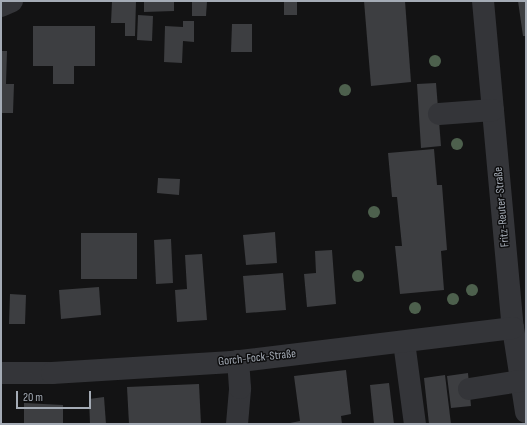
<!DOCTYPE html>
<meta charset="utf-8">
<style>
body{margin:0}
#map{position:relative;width:527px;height:425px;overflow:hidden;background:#131314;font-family:"Sofia Sans Condensed",sans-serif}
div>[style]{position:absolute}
.building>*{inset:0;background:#3d3e41}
.minor>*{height:22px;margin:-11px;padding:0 11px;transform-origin:11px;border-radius:11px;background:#343539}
.trees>*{width:12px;height:12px;margin:-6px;border-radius:50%;background:#4d604d}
span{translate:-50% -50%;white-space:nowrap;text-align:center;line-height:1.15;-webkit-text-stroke:3px #0e0e0f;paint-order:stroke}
.street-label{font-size:12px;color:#a4abb5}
.frame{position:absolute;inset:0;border:2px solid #a4abb5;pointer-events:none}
.scale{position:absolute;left:16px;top:391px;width:75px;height:18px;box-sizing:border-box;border:2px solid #a4abb5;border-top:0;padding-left:5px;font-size:12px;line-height:14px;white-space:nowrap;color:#a4abb5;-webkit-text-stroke:3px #0e0e0f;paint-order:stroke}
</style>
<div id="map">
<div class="building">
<div style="clip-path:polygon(112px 1px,136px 1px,135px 36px,125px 36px,125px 23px,111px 23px)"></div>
<div style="clip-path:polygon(144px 1px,174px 1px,174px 11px,144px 12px)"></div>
<div style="clip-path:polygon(192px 1px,207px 1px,206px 16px,192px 16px)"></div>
<div style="clip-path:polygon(284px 1px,297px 1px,297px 15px,284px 15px)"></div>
<div style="clip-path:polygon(364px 1px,405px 1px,411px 82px,371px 86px)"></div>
<div style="clip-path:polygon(518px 1px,526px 1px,526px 36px,523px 36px)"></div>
<div style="clip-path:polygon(138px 15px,153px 16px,152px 41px,137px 40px)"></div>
<div style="clip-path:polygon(183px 21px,194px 21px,194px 42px,183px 41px,182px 63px,164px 62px,165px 26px,183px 27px)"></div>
<div style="clip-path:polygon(232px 24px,252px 24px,252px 52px,231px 52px)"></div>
<div style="clip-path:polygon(33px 26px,95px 26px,95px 66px,74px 66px,74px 84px,53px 84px,53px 66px,33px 66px)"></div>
<div style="clip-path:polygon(1px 51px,7px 51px,6px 84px,14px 84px,13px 113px,1px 113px)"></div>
<div style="clip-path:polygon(436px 83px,441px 146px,421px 148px,417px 84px)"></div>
<div style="clip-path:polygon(434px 149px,437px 185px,442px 185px,447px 250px,441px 251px,444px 290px,400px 294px,395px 246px,402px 246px,397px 197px,392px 197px,388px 153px)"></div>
<div style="clip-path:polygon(158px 178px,180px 179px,179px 195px,157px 193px)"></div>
<div style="clip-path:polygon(275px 232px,277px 263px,246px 265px,243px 235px)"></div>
<div style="clip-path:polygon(81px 233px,137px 233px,137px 279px,81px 279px)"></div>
<div style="clip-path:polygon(171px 239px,173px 283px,156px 284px,154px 240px)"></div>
<div style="clip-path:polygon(332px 250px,336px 304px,307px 307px,304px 274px,316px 273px,315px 251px)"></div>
<div style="clip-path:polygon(202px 254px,207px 320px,177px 322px,175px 290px,187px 289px,185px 255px)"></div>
<div style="clip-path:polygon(283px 273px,286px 310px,246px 313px,243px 276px)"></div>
<div style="clip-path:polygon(99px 287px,101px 315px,61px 319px,59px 290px)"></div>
<div style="clip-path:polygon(10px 294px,26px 295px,25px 324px,9px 324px)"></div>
<div style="clip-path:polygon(346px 370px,351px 414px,341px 416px,342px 424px,285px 424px,300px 421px,294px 376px)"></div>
<div style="clip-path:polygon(468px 373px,471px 406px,451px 408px,447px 376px)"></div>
<div style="clip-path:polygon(445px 375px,451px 424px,429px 424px,424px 378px)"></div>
<div style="clip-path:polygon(389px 383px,394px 424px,374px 424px,370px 385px)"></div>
<div style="clip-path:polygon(199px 384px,201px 424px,129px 424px,127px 387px)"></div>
<div style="clip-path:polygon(104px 397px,106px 424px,90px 424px,89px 399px)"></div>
<div style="clip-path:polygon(24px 403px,63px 405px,63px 424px,24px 424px)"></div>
</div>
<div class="minor">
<div style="left:483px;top:1px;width:328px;rotate:84.8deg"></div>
<div style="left:513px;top:328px;width:85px;rotate:81.2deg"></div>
<div style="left:1px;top:6px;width:12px;rotate:-24deg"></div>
<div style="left:439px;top:114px;width:54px;rotate:-4.2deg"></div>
<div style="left:404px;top:342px;width:83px;rotate:82.4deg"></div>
<div style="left:1px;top:373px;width:51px"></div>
<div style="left:52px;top:373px;width:180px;rotate:-3.5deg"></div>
<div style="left:232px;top:362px;width:283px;rotate:-6.9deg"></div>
<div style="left:469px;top:389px;width:52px;rotate:-8.9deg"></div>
<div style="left:237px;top:424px;width:36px;rotate:-85deg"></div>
<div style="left:240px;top:388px;width:27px;rotate:-94deg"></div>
</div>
<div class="trees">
<div style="left:435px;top:61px"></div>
<div style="left:345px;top:90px"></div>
<div style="left:457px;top:144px"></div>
<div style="left:374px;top:212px"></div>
<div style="left:358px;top:276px"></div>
<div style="left:472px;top:290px"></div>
<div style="left:453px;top:299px"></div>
<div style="left:415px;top:308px"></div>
</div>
<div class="street-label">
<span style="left:502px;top:207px;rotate:-95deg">Fritz-Reuter-Straße</span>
<span style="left:257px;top:358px;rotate:-6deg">Gorch-Fock-Straße</span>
</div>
<div class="frame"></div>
<div class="scale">20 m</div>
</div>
